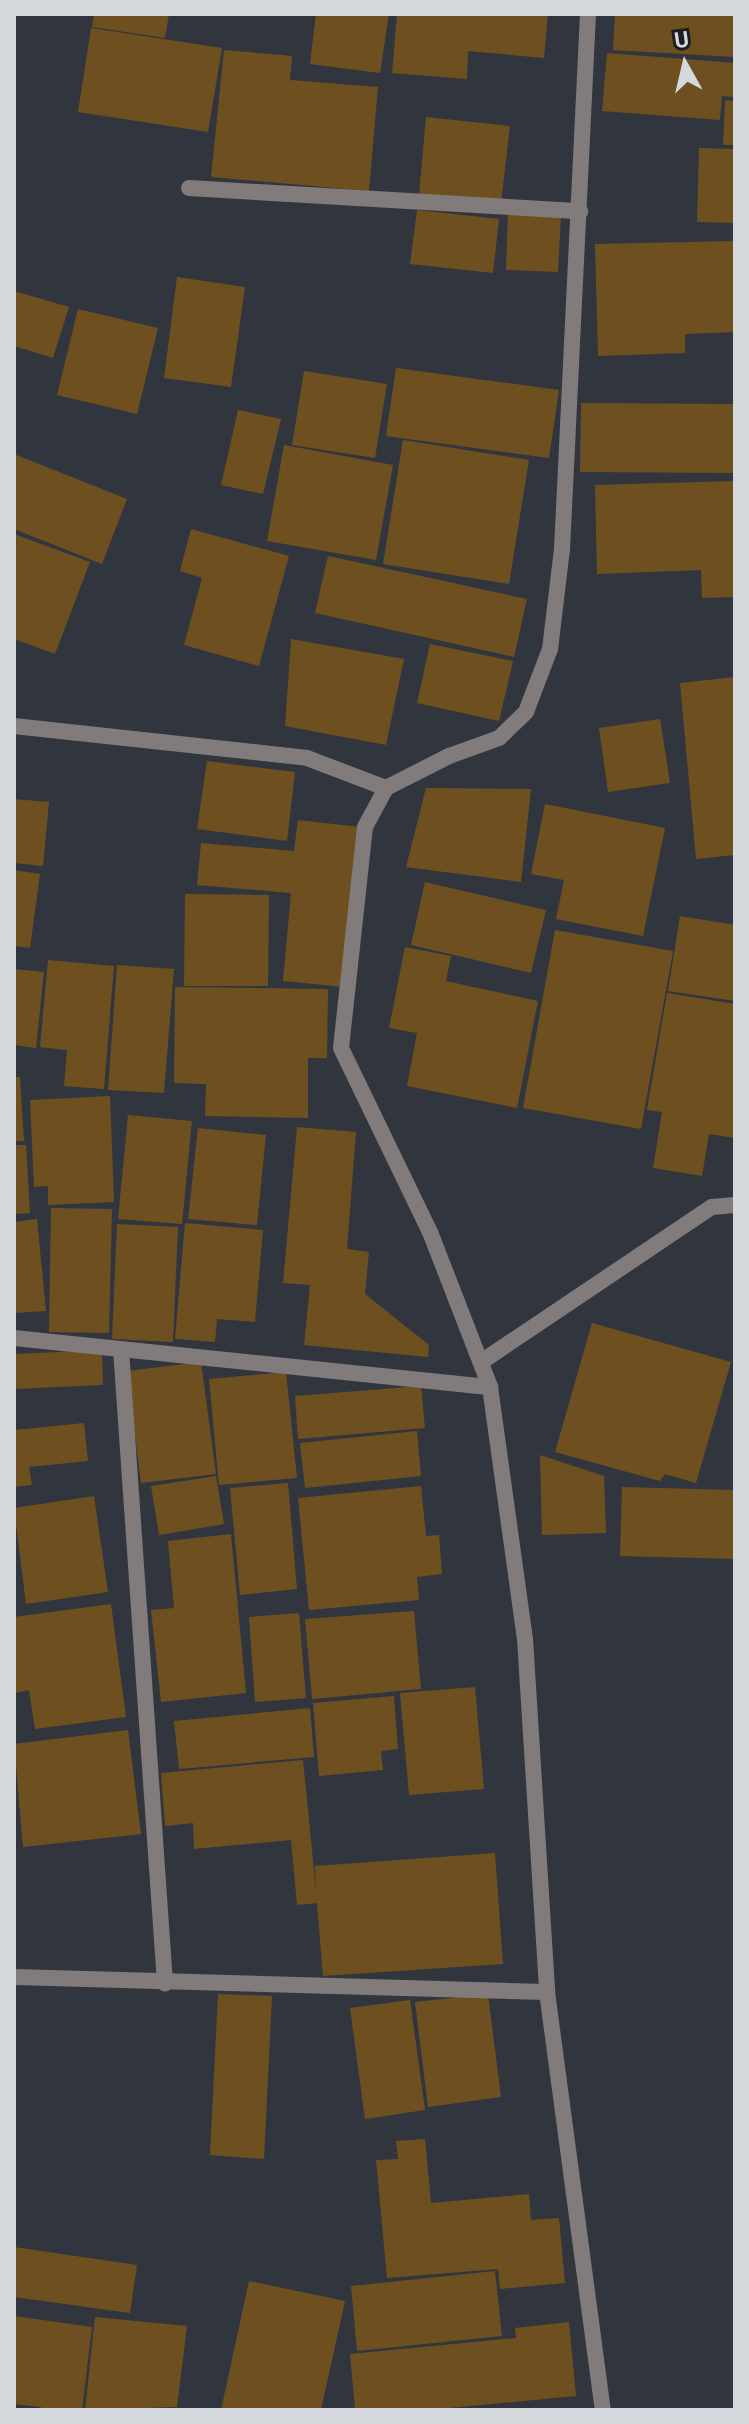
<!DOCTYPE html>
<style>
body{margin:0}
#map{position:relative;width:749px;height:2424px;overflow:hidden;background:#31363e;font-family:Roboto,sans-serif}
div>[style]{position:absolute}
.building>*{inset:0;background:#6e5020}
.minor>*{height:16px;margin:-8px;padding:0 8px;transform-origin:8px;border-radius:8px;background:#817b7c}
span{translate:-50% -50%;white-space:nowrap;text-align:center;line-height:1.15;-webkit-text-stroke:8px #1b1d21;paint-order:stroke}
.frame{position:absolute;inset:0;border:16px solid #d5d8dd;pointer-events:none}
.north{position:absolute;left:645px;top:24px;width:80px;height:80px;-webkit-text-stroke:6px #1b1d21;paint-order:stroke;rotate:352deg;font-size:22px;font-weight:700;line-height:32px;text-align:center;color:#d5d8dd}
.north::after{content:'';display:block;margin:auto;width:28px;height:36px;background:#d5d8dd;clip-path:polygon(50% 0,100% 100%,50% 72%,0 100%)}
</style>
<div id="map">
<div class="building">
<div style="clip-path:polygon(94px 14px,169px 14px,165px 38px,92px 27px)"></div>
<div style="clip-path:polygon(316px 14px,389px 14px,380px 73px,310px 64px)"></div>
<div style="clip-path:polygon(397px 14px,548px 14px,544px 58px,468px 51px,467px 79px,392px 73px)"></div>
<div style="clip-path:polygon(615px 14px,735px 14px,735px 57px,613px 50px)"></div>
<div style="clip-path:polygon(91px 28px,222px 48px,208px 132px,78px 112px)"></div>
<div style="clip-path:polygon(224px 50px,292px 56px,290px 80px,378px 87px,369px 191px,211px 177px)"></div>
<div style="clip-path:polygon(607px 53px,735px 63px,735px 97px,722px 96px,720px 120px,602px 111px)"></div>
<div style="clip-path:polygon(725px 100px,735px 101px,735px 145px,723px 145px)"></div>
<div style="clip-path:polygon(426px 117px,510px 126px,501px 203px,419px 195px)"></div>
<div style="clip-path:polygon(699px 148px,735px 149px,735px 223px,697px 222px)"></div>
<div style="clip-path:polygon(417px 210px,499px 219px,493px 273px,410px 264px)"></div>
<div style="clip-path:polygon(508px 212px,561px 215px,558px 272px,506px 270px)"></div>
<div style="clip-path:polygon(735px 241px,735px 332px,685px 334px,685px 353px,598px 356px,595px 244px)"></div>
<div style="clip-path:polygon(177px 277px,245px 287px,231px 387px,164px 378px)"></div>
<div style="clip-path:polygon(14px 291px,69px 307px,53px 358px,14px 346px)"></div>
<div style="clip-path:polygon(78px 309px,158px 328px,137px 414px,57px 395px)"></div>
<div style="clip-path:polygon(396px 368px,559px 390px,549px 458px,386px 436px)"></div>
<div style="clip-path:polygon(304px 371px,387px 384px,375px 458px,292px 445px)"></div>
<div style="clip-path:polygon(581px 403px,735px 404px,735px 473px,580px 472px)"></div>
<div style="clip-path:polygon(238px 410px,281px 419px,263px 494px,221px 485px)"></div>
<div style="clip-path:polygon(403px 440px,529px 460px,509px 584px,383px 564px)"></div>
<div style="clip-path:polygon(284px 445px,393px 465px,376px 560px,267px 541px)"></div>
<div style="clip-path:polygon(14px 454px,127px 499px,102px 564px,14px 529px)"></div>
<div style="clip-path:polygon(735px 481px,735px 597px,702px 598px,701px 570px,597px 574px,595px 485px)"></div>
<div style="clip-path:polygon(191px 529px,289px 556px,259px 666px,184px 645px,202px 578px,180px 571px)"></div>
<div style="clip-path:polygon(14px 534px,90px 562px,55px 654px,14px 639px)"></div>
<div style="clip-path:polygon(328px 556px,527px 599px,514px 657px,315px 613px)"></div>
<div style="clip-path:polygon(291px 639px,404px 659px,386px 745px,285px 726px)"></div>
<div style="clip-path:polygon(430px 644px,513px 661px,499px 721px,417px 703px)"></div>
<div style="clip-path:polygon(735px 677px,735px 855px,696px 859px,680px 683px)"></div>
<div style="clip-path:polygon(660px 719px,670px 783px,608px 792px,599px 728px)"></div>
<div style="clip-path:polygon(207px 761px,295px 772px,287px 841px,197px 829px)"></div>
<div style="clip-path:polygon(426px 788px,531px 789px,521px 882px,406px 867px)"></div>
<div style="clip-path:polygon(14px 799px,49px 802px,43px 866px,14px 863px)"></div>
<div style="clip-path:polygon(545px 804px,665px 828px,643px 936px,556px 919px,564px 880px,531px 874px)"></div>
<div style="clip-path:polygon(298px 820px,360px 827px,345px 987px,283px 981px,291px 893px,197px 885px,201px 843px,294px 851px)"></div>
<div style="clip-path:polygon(14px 870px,40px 874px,30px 948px,14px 946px)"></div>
<div style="clip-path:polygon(425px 882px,546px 910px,531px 973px,411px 945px)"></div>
<div style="clip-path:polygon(185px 894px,269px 895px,268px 986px,184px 986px)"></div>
<div style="clip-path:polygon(680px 916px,735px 925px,735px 1001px,668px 991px)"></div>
<div style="clip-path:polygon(555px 930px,673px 951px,641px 1129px,523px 1108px)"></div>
<div style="clip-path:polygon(405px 947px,451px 956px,446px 981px,538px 1001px,517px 1108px,407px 1086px,417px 1033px,389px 1028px)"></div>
<div style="clip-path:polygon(48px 960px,114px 966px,104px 1089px,64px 1086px,67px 1050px,40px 1047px)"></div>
<div style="clip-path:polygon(117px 965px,174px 969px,164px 1093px,108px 1090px)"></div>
<div style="clip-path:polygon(14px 969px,44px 972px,36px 1048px,14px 1045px)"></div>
<div style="clip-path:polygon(175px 987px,328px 989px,327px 1058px,308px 1058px,308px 1118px,205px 1116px,206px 1084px,174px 1083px)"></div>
<div style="clip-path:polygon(667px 993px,735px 1004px,735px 1138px,709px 1134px,702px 1176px,653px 1168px,662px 1112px,647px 1110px)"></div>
<div style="clip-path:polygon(14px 1077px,20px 1077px,24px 1141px,14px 1141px)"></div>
<div style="clip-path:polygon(110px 1096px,114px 1202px,48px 1205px,48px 1186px,34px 1187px,30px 1100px)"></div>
<div style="clip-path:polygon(128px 1115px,192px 1121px,182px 1224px,118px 1219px)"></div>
<div style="clip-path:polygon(297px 1127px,356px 1132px,347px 1249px,369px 1252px,365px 1294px,429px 1345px,428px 1357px,304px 1345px,310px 1285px,283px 1283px)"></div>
<div style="clip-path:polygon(198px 1128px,266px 1135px,257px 1225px,188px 1219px)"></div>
<div style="clip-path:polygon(14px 1145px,26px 1145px,30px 1213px,14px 1214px)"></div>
<div style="clip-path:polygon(51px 1208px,112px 1209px,109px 1333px,49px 1332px)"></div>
<div style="clip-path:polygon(37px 1219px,46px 1311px,14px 1313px,14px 1222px)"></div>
<div style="clip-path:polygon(185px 1223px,263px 1230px,255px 1322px,217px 1319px,215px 1342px,175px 1339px)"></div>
<div style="clip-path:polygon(117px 1224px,178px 1227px,173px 1342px,112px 1339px)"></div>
<div style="clip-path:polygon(592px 1323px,731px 1362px,696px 1483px,665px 1474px,660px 1481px,555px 1452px)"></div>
<div style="clip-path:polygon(102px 1350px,103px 1385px,14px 1389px,14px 1354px)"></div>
<div style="clip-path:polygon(201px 1362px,216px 1474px,141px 1483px,127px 1371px)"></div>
<div style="clip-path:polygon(286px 1372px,297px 1478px,219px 1485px,209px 1379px)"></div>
<div style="clip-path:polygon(421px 1386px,425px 1428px,298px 1439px,295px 1396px)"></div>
<div style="clip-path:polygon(84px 1423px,88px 1461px,29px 1467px,32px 1485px,14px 1487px,14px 1430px)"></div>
<div style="clip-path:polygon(417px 1431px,421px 1476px,305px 1488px,300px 1443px)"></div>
<div style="clip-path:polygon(540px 1455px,604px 1476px,606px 1533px,542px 1535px)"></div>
<div style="clip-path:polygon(216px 1476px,224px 1524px,159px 1535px,151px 1486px)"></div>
<div style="clip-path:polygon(288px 1483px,297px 1589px,240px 1595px,230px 1488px)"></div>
<div style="clip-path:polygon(421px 1486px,426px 1536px,439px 1535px,442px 1574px,417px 1577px,419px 1600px,309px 1610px,298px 1498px)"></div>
<div style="clip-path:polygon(622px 1487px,735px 1490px,735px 1559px,620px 1556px)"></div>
<div style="clip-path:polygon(94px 1496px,108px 1592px,26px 1604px,14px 1508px)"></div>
<div style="clip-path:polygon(231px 1534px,246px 1693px,161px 1702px,151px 1610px,174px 1608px,168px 1541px)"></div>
<div style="clip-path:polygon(111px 1604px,126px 1717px,35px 1729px,29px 1690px,14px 1693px,14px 1617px)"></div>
<div style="clip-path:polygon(414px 1611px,421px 1689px,312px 1699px,305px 1619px)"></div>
<div style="clip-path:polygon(299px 1613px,306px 1698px,255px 1702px,249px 1617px)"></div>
<div style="clip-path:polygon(475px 1687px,484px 1789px,409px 1795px,400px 1693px)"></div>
<div style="clip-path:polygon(394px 1696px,398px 1749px,381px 1751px,383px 1770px,319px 1776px,313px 1703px)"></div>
<div style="clip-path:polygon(310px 1708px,314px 1757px,179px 1769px,174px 1721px)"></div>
<div style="clip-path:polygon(128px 1730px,141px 1834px,23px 1847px,14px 1744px)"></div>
<div style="clip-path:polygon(303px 1760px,316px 1891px,315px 1866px,495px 1853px,503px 1964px,323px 1976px,317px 1903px,297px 1905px,291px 1840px,194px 1849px,193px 1823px,165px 1826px,161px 1773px)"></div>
<div style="clip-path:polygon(218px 1994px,272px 1996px,264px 2159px,210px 2155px)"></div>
<div style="clip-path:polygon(488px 1994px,501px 2097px,428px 2107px,415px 2002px)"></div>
<div style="clip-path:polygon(410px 2000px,425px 2110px,365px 2119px,350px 2008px)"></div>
<div style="clip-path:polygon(425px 2139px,431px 2203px,529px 2194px,531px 2220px,559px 2218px,565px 2283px,500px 2289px,498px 2269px,387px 2278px,376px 2160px,398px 2159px,396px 2141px)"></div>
<div style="clip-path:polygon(14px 2247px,137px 2265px,130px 2313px,14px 2297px)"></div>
<div style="clip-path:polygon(495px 2271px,502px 2336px,357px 2351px,351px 2286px)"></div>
<div style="clip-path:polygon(249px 2281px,345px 2301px,321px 2410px,221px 2410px)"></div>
<div style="clip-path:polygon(14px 2316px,92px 2327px,82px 2410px,41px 2410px,41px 2407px,14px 2404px)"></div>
<div style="clip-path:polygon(95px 2317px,187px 2326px,177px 2407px,85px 2410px)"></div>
<div style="clip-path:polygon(569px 2322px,576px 2396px,428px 2410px,355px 2410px,350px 2354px,516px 2338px,515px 2328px)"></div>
</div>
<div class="minor">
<div style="left:588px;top:14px;width:536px;rotate:92.78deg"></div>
<div style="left:562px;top:549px;width:101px;rotate:96.8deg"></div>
<div style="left:550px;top:649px;width:67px;rotate:110.9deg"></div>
<div style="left:526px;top:712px;width:37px;rotate:136deg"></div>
<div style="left:499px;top:738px;width:53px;rotate:160.2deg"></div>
<div style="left:449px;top:756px;width:71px;rotate:153.1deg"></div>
<div style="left:386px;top:788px;width:44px;rotate:118.3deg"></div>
<div style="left:365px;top:827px;width:222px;rotate:96.2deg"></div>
<div style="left:341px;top:1048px;width:204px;rotate:64.2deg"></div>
<div style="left:430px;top:1232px;width:166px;rotate:68.8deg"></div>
<div style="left:490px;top:1387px;width:254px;rotate:82.1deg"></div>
<div style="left:525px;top:1639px;width:354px;rotate:86.4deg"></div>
<div style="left:547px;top:1992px;width:422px;rotate:82.4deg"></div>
<div style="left:189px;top:188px;width:392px;rotate:3.4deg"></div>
<div style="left:14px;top:726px;width:295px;rotate:6.2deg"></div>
<div style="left:307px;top:758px;width:85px;rotate:20.8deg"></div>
<div style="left:14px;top:1338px;width:479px;rotate:5.9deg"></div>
<div style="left:121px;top:1349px;width:636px;rotate:86.03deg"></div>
<div style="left:481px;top:1362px;width:278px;rotate:-33.9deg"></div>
<div style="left:712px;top:1207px;width:23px;rotate:-5deg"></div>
<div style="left:14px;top:1977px;width:533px;rotate:1.61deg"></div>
</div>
<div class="frame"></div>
<div class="north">U</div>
</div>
